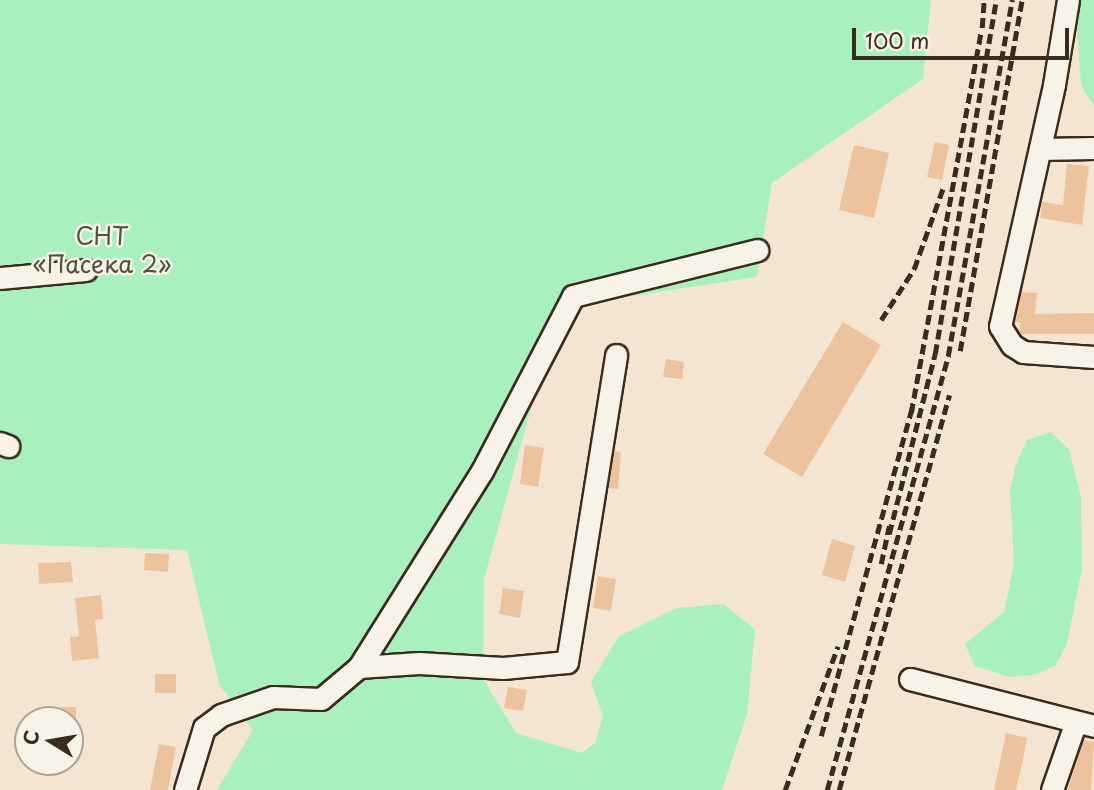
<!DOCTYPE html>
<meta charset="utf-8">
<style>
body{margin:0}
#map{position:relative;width:1094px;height:790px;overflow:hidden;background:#f4e5d2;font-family:"Playpen Sans",sans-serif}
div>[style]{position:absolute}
.green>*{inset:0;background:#a8f1bf}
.building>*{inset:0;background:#edc39d}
.roads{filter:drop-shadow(2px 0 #3b2a1e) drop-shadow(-2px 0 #3b2a1e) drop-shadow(0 2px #3b2a1e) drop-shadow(0 -2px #3b2a1e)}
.minor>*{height:21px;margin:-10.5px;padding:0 10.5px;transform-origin:10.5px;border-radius:10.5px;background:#f7f3e8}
.rail>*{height:4.5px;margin-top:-2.25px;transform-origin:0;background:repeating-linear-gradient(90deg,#3b2a1e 0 10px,transparent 0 15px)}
span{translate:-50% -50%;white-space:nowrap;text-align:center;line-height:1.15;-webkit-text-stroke:5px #f7f3e8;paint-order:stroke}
.park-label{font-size:24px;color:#51523e}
.north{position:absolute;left:14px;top:706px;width:70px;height:70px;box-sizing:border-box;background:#f7f3e8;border:2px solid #aca397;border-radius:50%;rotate:281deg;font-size:19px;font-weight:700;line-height:28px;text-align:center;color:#3b2a1e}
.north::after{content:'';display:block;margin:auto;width:24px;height:32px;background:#3b2a1e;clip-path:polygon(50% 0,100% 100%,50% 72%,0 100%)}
.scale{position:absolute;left:852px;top:28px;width:217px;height:32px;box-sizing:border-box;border:4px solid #3b2a1e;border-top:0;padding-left:9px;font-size:21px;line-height:24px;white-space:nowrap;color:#3b2a1e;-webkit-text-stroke:5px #f7f3e8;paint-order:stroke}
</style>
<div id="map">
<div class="green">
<div style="clip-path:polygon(0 0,931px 0,923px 79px,772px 183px,757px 277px,559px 307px,484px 579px,483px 679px,516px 733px,582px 753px,595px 743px,603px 716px,591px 682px,619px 636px,677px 608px,723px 604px,755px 629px,747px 714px,722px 790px,217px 790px,253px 730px,219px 684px,187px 550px,0 544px)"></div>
<div style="clip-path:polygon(1075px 0,1094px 0,1094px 106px,1081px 86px)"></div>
<div style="clip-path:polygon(1051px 432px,1069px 449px,1081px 497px,1082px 568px,1067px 644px,1055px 666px,1033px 675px,1009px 677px,975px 666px,965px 644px,1004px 612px,1014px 563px,1010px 490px,1016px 464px,1027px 440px)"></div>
</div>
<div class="building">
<div style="clip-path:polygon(935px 142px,949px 145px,942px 180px,927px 177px)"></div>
<div style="clip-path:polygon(854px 145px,889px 153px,874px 218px,839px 210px)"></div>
<div style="clip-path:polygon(1067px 164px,1089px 166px,1082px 225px,1040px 218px,1042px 202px,1063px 205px)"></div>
<div style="clip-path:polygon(1021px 292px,1037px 293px,1035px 314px,1094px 313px,1094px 334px,1020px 334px,1020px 323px,1014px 322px)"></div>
<div style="clip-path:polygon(843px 322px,881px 345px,802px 477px,763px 454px)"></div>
<div style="clip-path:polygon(666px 359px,684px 362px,682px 379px,663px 377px)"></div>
<div style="clip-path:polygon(525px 445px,544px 448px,538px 487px,520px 484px)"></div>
<div style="clip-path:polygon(614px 451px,621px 452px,618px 489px,608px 488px)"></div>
<div style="clip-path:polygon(832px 539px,855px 546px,845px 582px,822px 575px)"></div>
<div style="clip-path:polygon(145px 553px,169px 554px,168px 572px,144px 570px)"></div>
<div style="clip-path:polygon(71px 562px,73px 582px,39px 584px,38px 563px)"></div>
<div style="clip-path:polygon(598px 576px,616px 579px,611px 611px,593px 608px)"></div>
<div style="clip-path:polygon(503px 588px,524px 591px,520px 618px,499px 614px)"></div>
<div style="clip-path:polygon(101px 595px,103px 619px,95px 620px,99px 658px,72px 661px,70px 637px,79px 636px,75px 598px)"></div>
<div style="clip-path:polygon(155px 674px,176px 674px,176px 693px,155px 693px)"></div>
<div style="clip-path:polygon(508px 687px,527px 690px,523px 711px,504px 708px)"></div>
<div style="clip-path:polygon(55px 707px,76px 707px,76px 720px,54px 720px)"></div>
<div style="clip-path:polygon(1006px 733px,1027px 738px,1023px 760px,1016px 790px,994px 790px)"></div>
<div style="clip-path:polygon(1083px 740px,1094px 742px,1091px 790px,1068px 790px)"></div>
<div style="clip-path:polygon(159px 744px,176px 747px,168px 790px,150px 790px)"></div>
</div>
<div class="roads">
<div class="minor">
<div style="left:1068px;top:0;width:86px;rotate:99.4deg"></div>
<div style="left:1054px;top:85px;width:247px;rotate:102.6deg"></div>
<div style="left:1000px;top:326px;width:22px;rotate:58deg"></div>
<div style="left:1012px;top:345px;width:13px;rotate:32deg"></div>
<div style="left:1023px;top:352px;width:71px;rotate:4deg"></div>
<div style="left:1040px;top:149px;width:54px;rotate:-1.1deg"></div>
<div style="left:0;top:278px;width:86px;rotate:-5.3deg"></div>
<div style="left:0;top:443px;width:9px;rotate:21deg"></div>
<div style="left:359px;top:667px;width:231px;rotate:-57.9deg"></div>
<div style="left:482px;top:471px;width:197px;rotate:-62.5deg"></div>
<div style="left:573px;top:296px;width:190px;rotate:-14deg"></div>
<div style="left:910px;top:679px;width:190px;rotate:14.3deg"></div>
<div style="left:185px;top:790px;width:65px;rotate:-73deg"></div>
<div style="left:204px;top:728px;width:21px;rotate:-37deg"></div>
<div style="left:221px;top:715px;width:55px;rotate:-19.1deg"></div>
<div style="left:273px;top:697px;width:48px;rotate:2.4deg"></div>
<div style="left:321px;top:699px;width:50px;rotate:-40.1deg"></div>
<div style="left:359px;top:667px;width:60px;rotate:-3.8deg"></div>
<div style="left:419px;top:663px;width:84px;rotate:3.4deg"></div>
<div style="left:503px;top:668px;width:64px;rotate:-5.4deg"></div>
<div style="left:567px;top:662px;width:311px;rotate:-80.9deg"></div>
<div style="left:1052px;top:790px;width:70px;rotate:-70.8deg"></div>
</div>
</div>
<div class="rail">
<div style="left:982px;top:28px;width:28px;rotate:-86deg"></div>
<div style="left:881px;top:320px;width:61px;rotate:-57.1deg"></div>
<div style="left:914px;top:269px;width:89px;rotate:-70.3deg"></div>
<div style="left:960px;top:351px;width:356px;rotate:-80deg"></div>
<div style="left:911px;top:413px;width:388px;rotate:-79.6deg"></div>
<div style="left:889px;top:534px;width:186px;rotate:-75.7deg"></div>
<div style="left:935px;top:354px;width:359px;rotate:-80.2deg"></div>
<div style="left:881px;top:564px;width:39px;rotate:-78deg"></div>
<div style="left:821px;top:736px;width:340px;rotate:-74.5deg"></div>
<div style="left:785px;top:790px;width:153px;rotate:-69.8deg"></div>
<div style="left:827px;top:790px;width:451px;rotate:-74.4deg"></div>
<div style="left:948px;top:356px;width:362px;rotate:-79.8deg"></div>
<div style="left:839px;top:790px;width:410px;rotate:-74.4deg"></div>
</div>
<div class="park-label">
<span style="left:102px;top:250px">СНТ<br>«Пасека 2»</span>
</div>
<div class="north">С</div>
<div class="scale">100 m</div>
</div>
